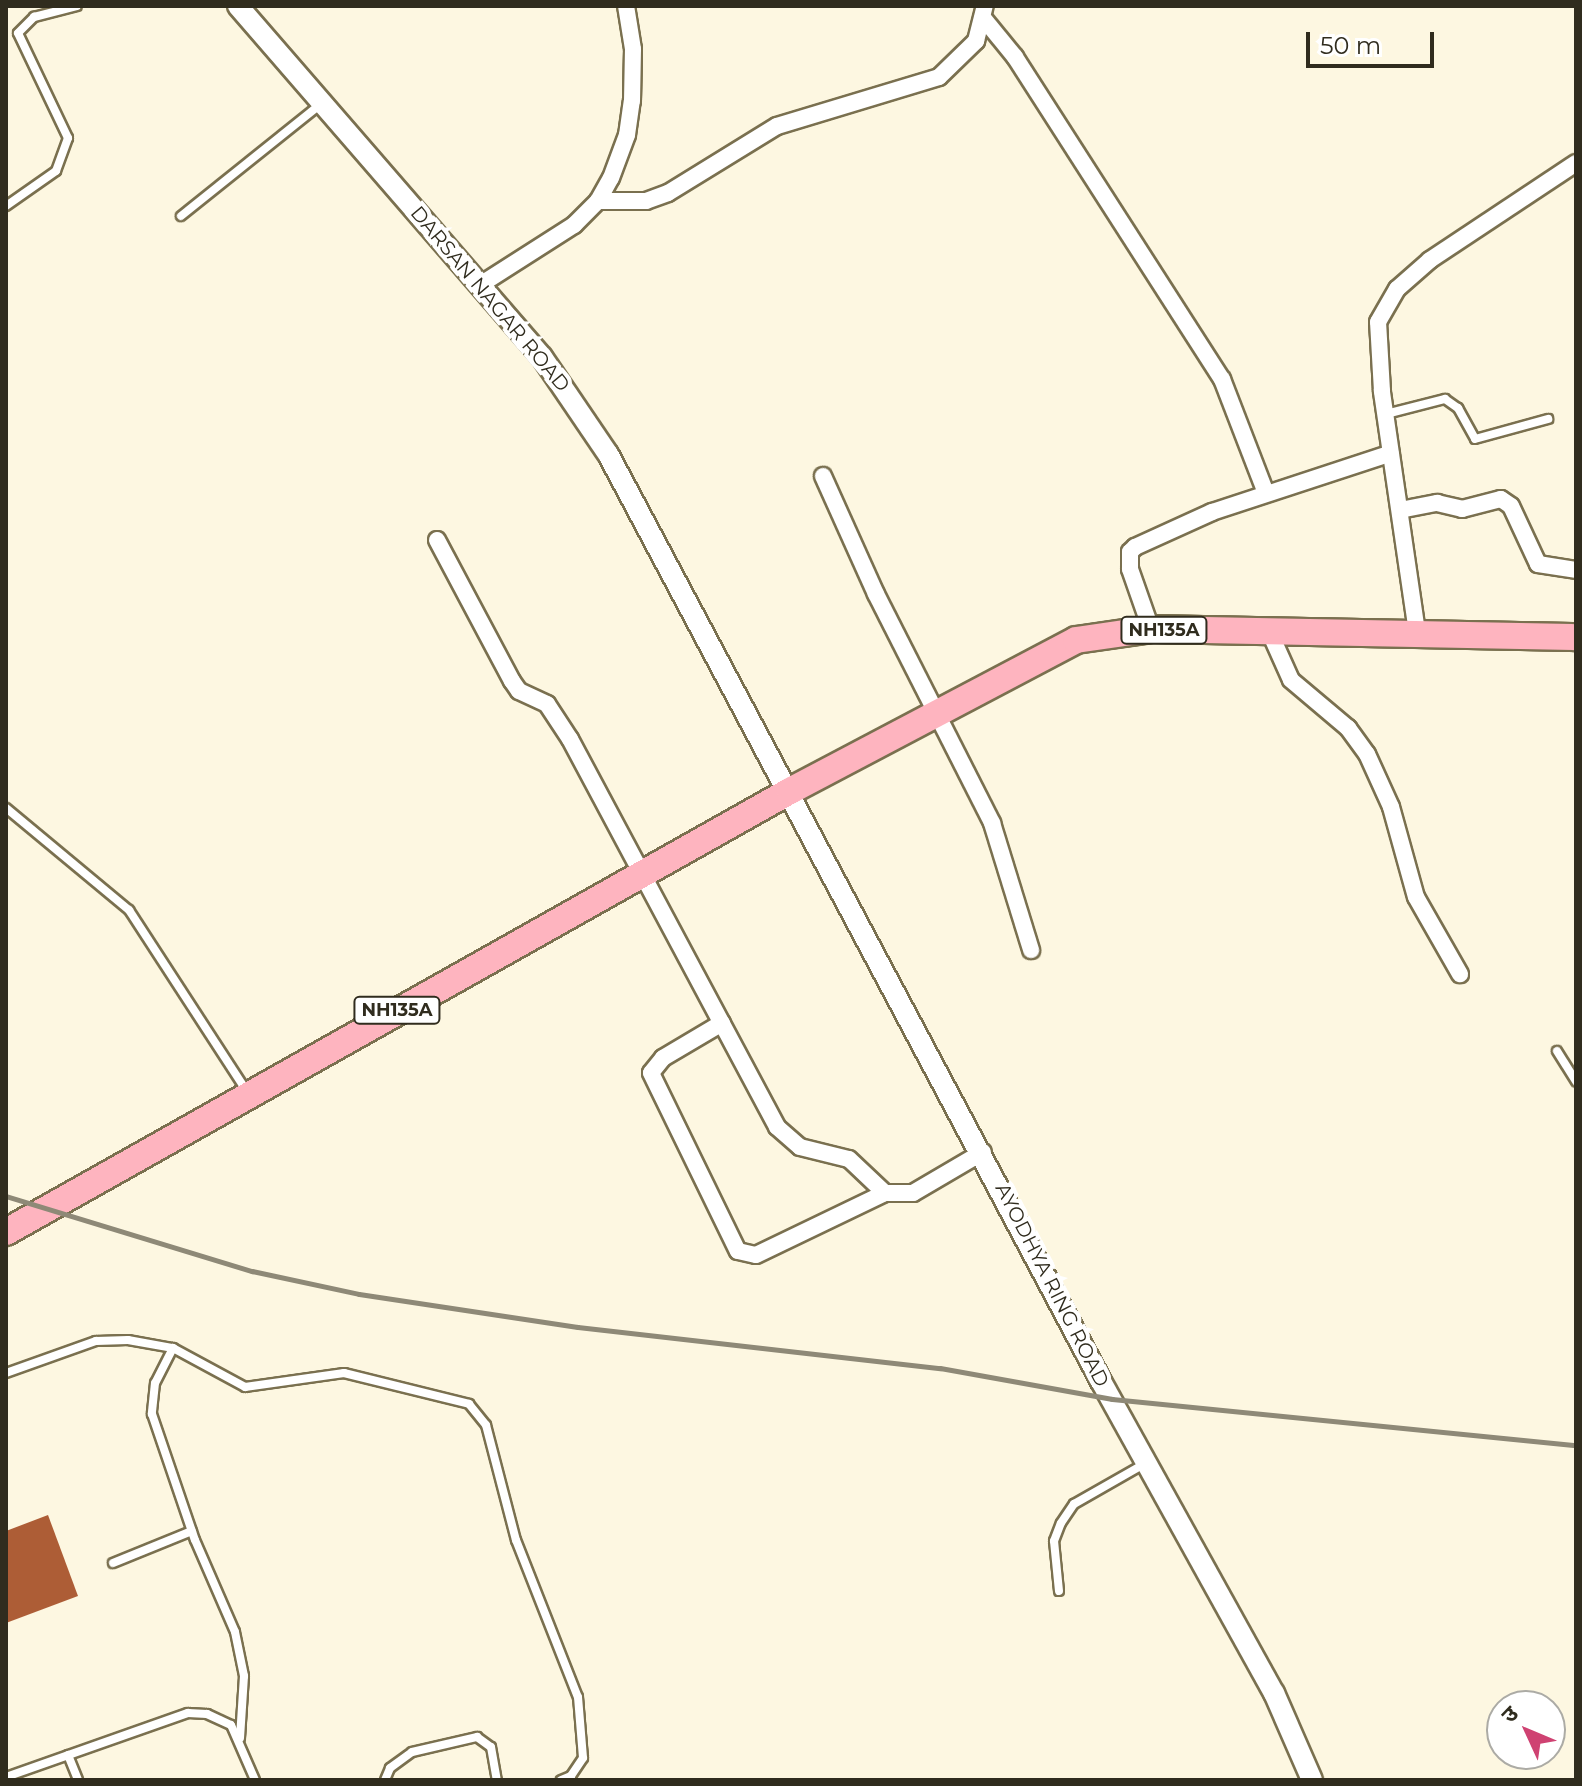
<!DOCTYPE html>
<meta charset="utf-8">
<style>
body{margin:0}
#map{position:relative;width:1582px;height:1786px;overflow:hidden;background:#fdf7e1;font-family:Montserrat,"Noto Sans Devanagari",sans-serif}
div>[style]{position:absolute}
.building>*{inset:0;background:#ad5d36}
.roads{filter:drop-shadow(2px 0 #7a704f) drop-shadow(-2px 0 #7a704f) drop-shadow(0 2px #7a704f) drop-shadow(0 -2px #7a704f)}
.service>*{height:8px;margin:-4px;padding:0 4px;transform-origin:4px;border-radius:4px;background:#fff}
.minor>*{height:16px;margin:-8px;padding:0 8px;transform-origin:8px;border-radius:8px;background:#fff}
.tertiary>*{height:20px;margin:-10px;padding:0 10px;transform-origin:10px;border-radius:10px;background:#fff}
.trunk>*{height:26px;margin:-13px;padding:0 13px;transform-origin:13px;border-radius:13px;background:#feb4bf}
.rail>*{height:5px;margin:-2.5px;padding:0 2.5px;transform-origin:2.5px;border-radius:2.5px;background:#8e8977}
span{translate:-50% -50%;white-space:nowrap;text-align:center;line-height:1.15;-webkit-text-stroke:8px #fff;paint-order:stroke}
.shield-label span{padding:2px 6px;background:#fff;border:2px solid;border-radius:6px;-webkit-text-stroke-width:0}
.shield-label{font-size:18px;color:#302c1e;font-weight:700}
.street-label{font-size:20px;color:#302c1e}
.frame{position:absolute;inset:0;border:8px solid #302c1e;pointer-events:none}
.north{position:absolute;left:1486px;top:1690px;width:80px;height:80px;box-sizing:border-box;background:#fff;border:2px solid #acaba5;border-radius:50%;rotate:314deg;font-size:22px;font-weight:700;line-height:32px;text-align:center;color:#302c1e}
.north::after{content:'';display:block;margin:auto;width:28px;height:36px;background:#cf4272;clip-path:polygon(50% 0,100% 100%,50% 72%,0 100%)}
.scale{position:absolute;left:1306px;top:32px;width:128px;height:36px;box-sizing:border-box;border:4px solid #302c1e;border-top:0;padding-left:10px;font-size:24px;line-height:28px;white-space:nowrap;color:#302c1e;-webkit-text-stroke:6px #fff;paint-order:stroke}
</style>
<div id="map">
<div class="building">
<div style="clip-path:polygon(48px 1515px,78px 1596px,6px 1623px,6px 1531px)"></div>
</div>
<div class="roads">
<div class="service">
<div style="left:6px;top:206px;width:61px;rotate:-35deg"></div>
<div style="left:56px;top:171px;width:35px;rotate:-70deg"></div>
<div style="left:68px;top:138px;width:116px;rotate:-115.5deg"></div>
<div style="left:18px;top:33px;width:23px;rotate:-45deg"></div>
<div style="left:34px;top:17px;width:44px;rotate:-14.3deg"></div>
<div style="left:181px;top:216px;width:179px;rotate:-38.7deg"></div>
<div style="left:1386px;top:414px;width:61px;rotate:-14.3deg"></div>
<div style="left:1445px;top:399px;width:16px;rotate:35deg"></div>
<div style="left:1458px;top:408px;width:35px;rotate:61deg"></div>
<div style="left:1475px;top:439px;width:76px;rotate:-15.3deg"></div>
<div style="left:6px;top:808px;width:160px;rotate:39.7deg"></div>
<div style="left:129px;top:910px;width:218px;rotate:57deg"></div>
<div style="left:1557px;top:1051px;width:36px;rotate:58deg"></div>
<div style="left:173px;top:1348px;width:39px;rotate:117deg"></div>
<div style="left:155px;top:1383px;width:31px;rotate:96deg"></div>
<div style="left:152px;top:1414px;width:133px;rotate:71.2deg"></div>
<div style="left:195px;top:1540px;width:100px;rotate:66.5deg"></div>
<div style="left:235px;top:1632px;width:45px;rotate:78.4deg"></div>
<div style="left:244px;top:1676px;width:62px;rotate:93.7deg"></div>
<div style="left:6px;top:1373px;width:96px;rotate:-19.6deg"></div>
<div style="left:96px;top:1341px;width:32px;rotate:-2deg"></div>
<div style="left:128px;top:1340px;width:46px;rotate:10.1deg"></div>
<div style="left:173px;top:1348px;width:82px;rotate:28.4deg"></div>
<div style="left:245px;top:1387px;width:100px;rotate:-8deg"></div>
<div style="left:344px;top:1373px;width:129px;rotate:13.9deg"></div>
<div style="left:469px;top:1404px;width:27px;rotate:51deg"></div>
<div style="left:486px;top:1425px;width:119px;rotate:75.4deg"></div>
<div style="left:516px;top:1540px;width:169px;rotate:68.5deg"></div>
<div style="left:578px;top:1697px;width:61px;rotate:85.3deg"></div>
<div style="left:583px;top:1758px;width:22px;rotate:124deg"></div>
<div style="left:571px;top:1776px;width:11px;rotate:158deg"></div>
<div style="left:113px;top:1563px;width:85px;rotate:-22.1deg"></div>
<div style="left:1059px;top:1591px;width:50px;rotate:-95.7deg"></div>
<div style="left:1054px;top:1541px;width:19px;rotate:-69deg"></div>
<div style="left:1061px;top:1523px;width:23px;rotate:-56deg"></div>
<div style="left:1074px;top:1504px;width:83px;rotate:-29.7deg"></div>
<div style="left:68px;top:1755px;width:27px;rotate:68deg"></div>
<div style="left:6px;top:1777px;width:193px;rotate:-19.4deg"></div>
<div style="left:188px;top:1713px;width:19px;rotate:3deg"></div>
<div style="left:207px;top:1714px;width:26px;rotate:25deg"></div>
<div style="left:231px;top:1725px;width:60px;rotate:66.4deg"></div>
<div style="left:385px;top:1780px;width:13px;rotate:-67deg"></div>
<div style="left:390px;top:1768px;width:27px;rotate:-36deg"></div>
<div style="left:412px;top:1752px;width:67px;rotate:-13deg"></div>
<div style="left:477px;top:1737px;width:17px;rotate:36deg"></div>
<div style="left:491px;top:1747px;width:34px;rotate:80deg"></div>
</div>
<div class="minor">
<div style="left:984px;top:19px;width:49px;rotate:50.8deg"></div>
<div style="left:1015px;top:57px;width:383px;rotate:57.3deg"></div>
<div style="left:1222px;top:379px;width:122px;rotate:68.9deg"></div>
<div style="left:598px;top:201px;width:48px"></div>
<div style="left:646px;top:201px;width:23px;rotate:-20deg"></div>
<div style="left:668px;top:193px;width:128px;rotate:-31.6deg"></div>
<div style="left:777px;top:126px;width:169px;rotate:-16.8deg"></div>
<div style="left:939px;top:77px;width:52px;rotate:-44.2deg"></div>
<div style="left:976px;top:41px;width:36px;rotate:-76deg"></div>
<div style="left:480px;top:285px;width:112px;rotate:-32.6deg"></div>
<div style="left:574px;top:225px;width:34px;rotate:-45deg"></div>
<div style="left:598px;top:201px;width:26px;rotate:-61deg"></div>
<div style="left:611px;top:178px;width:46px;rotate:-69.6deg"></div>
<div style="left:627px;top:135px;width:34px;rotate:-82deg"></div>
<div style="left:632px;top:101px;width:52px;rotate:-88.9deg"></div>
<div style="left:633px;top:49px;width:44px;rotate:-99.2deg"></div>
<div style="left:823px;top:476px;width:129px;rotate:65.8deg"></div>
<div style="left:876px;top:594px;width:257px;rotate:63.1deg"></div>
<div style="left:992px;top:823px;width:133px;rotate:72.9deg"></div>
<div style="left:1400px;top:510px;width:38px;rotate:-11deg"></div>
<div style="left:1437px;top:503px;width:26px;rotate:13deg"></div>
<div style="left:1462px;top:509px;width:40px;rotate:-14.4deg"></div>
<div style="left:1501px;top:499px;width:12px;rotate:35deg"></div>
<div style="left:1511px;top:506px;width:64px;rotate:65deg"></div>
<div style="left:1538px;top:564px;width:38px;rotate:9deg"></div>
<div style="left:437px;top:540px;width:160px;rotate:62deg"></div>
<div style="left:512px;top:681px;width:12px;rotate:55deg"></div>
<div style="left:519px;top:691px;width:31px;rotate:25deg"></div>
<div style="left:547px;top:704px;width:42px;rotate:56.7deg"></div>
<div style="left:570px;top:739px;width:440px;rotate:61.9deg"></div>
<div style="left:777px;top:1127px;width:30px;rotate:41deg"></div>
<div style="left:800px;top:1147px;width:50px;rotate:13.8deg"></div>
<div style="left:849px;top:1159px;width:50px;rotate:43.4deg"></div>
<div style="left:885px;top:1193px;width:28px"></div>
<div style="left:913px;top:1193px;width:81px;rotate:-30.4deg"></div>
<div style="left:1151px;top:629px;width:64px;rotate:-109.3deg"></div>
<div style="left:1130px;top:569px;width:17px;rotate:-90deg"></div>
<div style="left:1130px;top:552px;width:7px;rotate:-45deg"></div>
<div style="left:1135px;top:547px;width:85px;rotate:-24.4deg"></div>
<div style="left:1212px;top:512px;width:188px;rotate:-18.2deg"></div>
<div style="left:1417px;top:632px;width:244px;rotate:-98.3deg"></div>
<div style="left:1382px;top:391px;width:69px;rotate:-93.3deg"></div>
<div style="left:1378px;top:322px;width:38px;rotate:-60deg"></div>
<div style="left:1397px;top:289px;width:44px;rotate:-41.3deg"></div>
<div style="left:1430px;top:260px;width:175px;rotate:-33.6deg"></div>
<div style="left:1270px;top:633px;width:51px;rotate:65.9deg"></div>
<div style="left:1291px;top:680px;width:75px;rotate:40.1deg"></div>
<div style="left:1348px;top:728px;width:32px;rotate:54deg"></div>
<div style="left:1367px;top:754px;width:58px;rotate:65.6deg"></div>
<div style="left:1391px;top:807px;width:93px;rotate:74.5deg"></div>
<div style="left:1416px;top:897px;width:89px;rotate:60.3deg"></div>
<div style="left:722px;top:1023px;width:69px;rotate:149.3deg"></div>
<div style="left:663px;top:1058px;width:19px;rotate:129deg"></div>
<div style="left:651px;top:1073px;width:198px;rotate:64deg"></div>
<div style="left:738px;top:1251px;width:18px;rotate:13deg"></div>
<div style="left:756px;top:1255px;width:143px;rotate:-25.7deg"></div>
</div>
<div class="tertiary">
<div style="left:238px;top:6px;width:464px;rotate:49.1deg"></div>
<div style="left:542px;top:357px;width:117px;rotate:55.8deg"></div>
<div style="left:608px;top:454px;width:1052px;rotate:62deg"></div>
<div style="left:1102px;top:1383px;width:355px;rotate:61deg"></div>
<div style="left:1274px;top:1693px;width:95px;rotate:66.4deg"></div>
</div>
<div class="trunk">
<div style="left:6px;top:1232px;width:900px;rotate:-29.36deg"></div>
<div style="left:790px;top:791px;width:323px;rotate:-27.8deg"></div>
<div style="left:1076px;top:640px;width:76px;rotate:-8.3deg"></div>
<div style="left:1151px;top:629px;width:425px;rotate:1.1deg"></div>
</div>
</div>
<div class="rail">
<div style="left:6px;top:1196px;width:257px;rotate:17deg"></div>
<div style="left:252px;top:1271px;width:109px;rotate:12.1deg"></div>
<div style="left:359px;top:1294px;width:221px;rotate:8.6deg"></div>
<div style="left:578px;top:1327px;width:364px;rotate:6.5deg"></div>
<div style="left:940px;top:1368px;width:175px;rotate:10.2deg"></div>
<div style="left:1112px;top:1399px;width:466px;rotate:5.7deg"></div>
</div>
<div class="shield-label">
<span style="left:1164px;top:630px">NH135A</span>
<span style="left:397px;top:1010px">NH135A</span>
</div>
<div class="street-label">
<span style="left:490px;top:299px;rotate:50deg">DARSAN NAGAR ROAD</span>
<span style="left:1052px;top:1285px;rotate:63deg">AYODHYA RING ROAD</span>
</div>
<div class="frame"></div>
<div class="north">उ</div>
<div class="scale">50 m</div>
</div>
